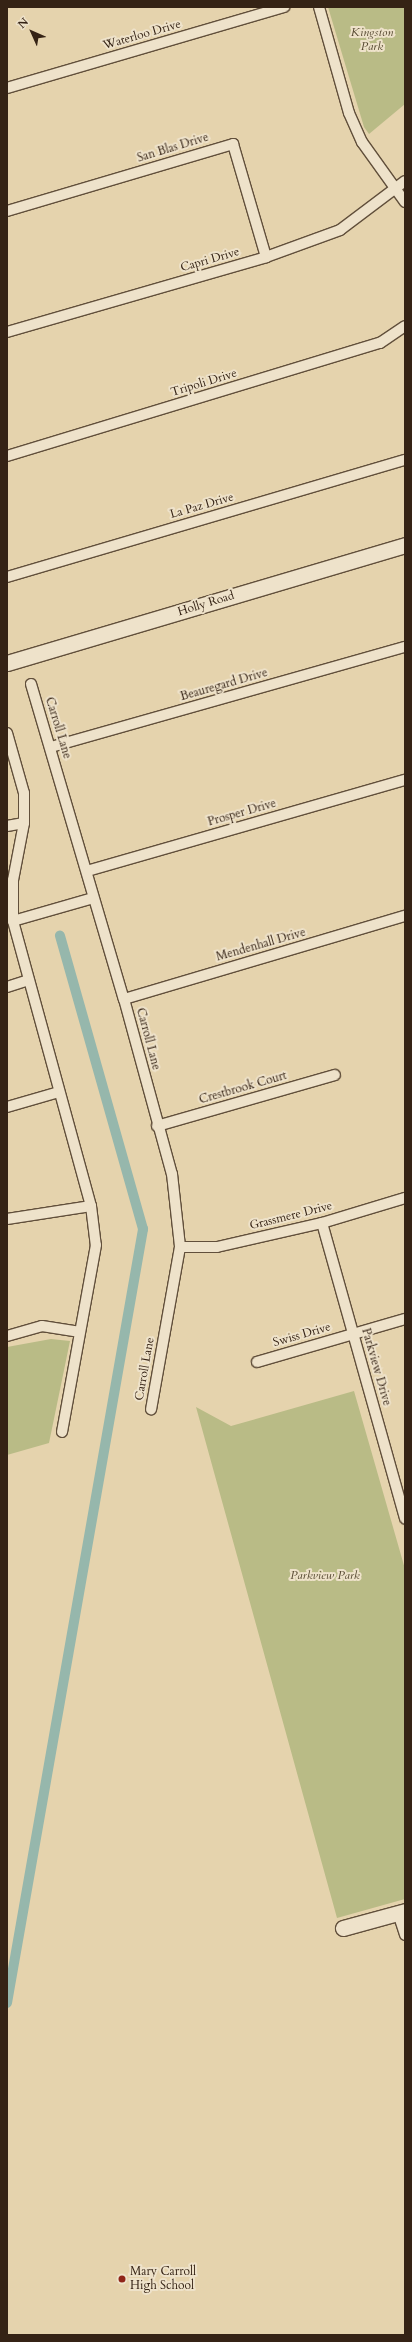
<!DOCTYPE html>
<style>
body{margin:0}
#map{position:relative;width:412px;height:2342px;overflow:hidden;background:#e5d3ad;font-family:Cardo,serif}
div>[style]{position:absolute}
.green>*{inset:0;background:#b9bb86}
.canal>*{height:10px;margin:-5px;padding:0 5px;transform-origin:5px;border-radius:5px;background:#96b7ac}
.roads{filter:drop-shadow(1px 0 #614f3b) drop-shadow(-1px 0 #614f3b) drop-shadow(0 1px #614f3b) drop-shadow(0 -1px #614f3b)}
.street>*{height:10px;margin:-5px;padding:0 5px;transform-origin:5px;border-radius:5px;background:#eee2ca}
.secondary>*{height:15px;margin:-7.5px;padding:0 7.5px;transform-origin:7.5px;border-radius:7.5px;background:#eee2ca}
.dots>*{width:11px;height:11px;translate:-50% -50%;box-sizing:border-box;border:2px solid #eee2ca;border-radius:50%}
span{translate:-50% -50%;white-space:nowrap;text-align:center;line-height:1.15;-webkit-text-stroke:4px #eee2ca;paint-order:stroke}
.park-label{font-size:12px;color:#564931;font-style:italic}
.street-label{font-size:12px;color:#352315}
.poi-label{font-size:12px;color:#352315}
.left{translate:0 -50%;text-align:left}
.frame{position:absolute;inset:0;border:8px solid #352315;pointer-events:none}
.north{position:absolute;left:12px;top:12px;width:40px;height:40px;-webkit-text-stroke:3px #eee2ca;paint-order:stroke;rotate:315deg;font-size:11px;font-weight:700;line-height:16px;text-align:center;color:#352315}
.north::after{content:'';display:block;margin:auto;width:14px;height:18px;background:#352315;clip-path:polygon(50% 0,100% 100%,50% 72%,0 100%)}
</style>
<div id="map">
<div class="green">
<div style="clip-path:polygon(328px 7px,405px 7px,405px 104px,369px 134px,364px 127px)"></div>
<div style="clip-path:polygon(51px 1339px,70px 1341px,49px 1443px,7px 1455px,7px 1347px)"></div>
<div style="clip-path:polygon(354px 1391px,405px 1569px,405px 1899px,337px 1918px,196px 1407px,231px 1426px)"></div>
</div>
<div class="canal">
<div style="left:7px;top:2003px;width:786px;rotate:-80.03deg"></div>
<div style="left:143px;top:1229px;width:305px;rotate:-105.8deg"></div>
</div>
<div class="roads">
<div class="street">
<div style="left:319px;top:7px;width:110px;rotate:74.2deg"></div>
<div style="left:349px;top:113px;width:32px;rotate:66deg"></div>
<div style="left:362px;top:142px;width:74px;rotate:54.4deg"></div>
<div style="left:7px;top:88px;width:289px;rotate:-16.3deg"></div>
<div style="left:7px;top:211px;width:236px;rotate:-16.5deg"></div>
<div style="left:233px;top:144px;width:118px;rotate:73.7deg"></div>
<div style="left:7px;top:332px;width:270px;rotate:-16.1deg"></div>
<div style="left:266px;top:257px;width:79px;rotate:-20deg"></div>
<div style="left:340px;top:230px;width:81px;rotate:-37deg"></div>
<div style="left:7px;top:456px;width:390px;rotate:-16.9deg"></div>
<div style="left:380px;top:343px;width:30px;rotate:-34deg"></div>
<div style="left:7px;top:577px;width:415px;rotate:-16.4deg"></div>
<div style="left:31px;top:684px;width:328px;rotate:73.6deg"></div>
<div style="left:124px;top:999px;width:181px;rotate:74.7deg"></div>
<div style="left:172px;top:1174px;width:73px;rotate:83.7deg"></div>
<div style="left:180px;top:1247px;width:165px;rotate:100.1deg"></div>
<div style="left:7px;top:733px;width:62px;rotate:74.2deg"></div>
<div style="left:24px;top:793px;width:30px;rotate:90deg"></div>
<div style="left:24px;top:823px;width:58px;rotate:100.9deg"></div>
<div style="left:13px;top:880px;width:41px;rotate:90deg"></div>
<div style="left:13px;top:921px;width:295px;rotate:74.7deg"></div>
<div style="left:91px;top:1206px;width:39px;rotate:83deg"></div>
<div style="left:96px;top:1245px;width:190px;rotate:100.3deg"></div>
<div style="left:51px;top:747px;width:368px;rotate:-15.8deg"></div>
<div style="left:7px;top:826px;width:17px;rotate:-10deg"></div>
<div style="left:87px;top:871px;width:331px;rotate:-16deg"></div>
<div style="left:13px;top:921px;width:83px;rotate:-16deg"></div>
<div style="left:7px;top:987px;width:22px;rotate:-18deg"></div>
<div style="left:124px;top:999px;width:293px;rotate:-16.5deg"></div>
<div style="left:7px;top:1107px;width:54px;rotate:-16.1deg"></div>
<div style="left:157px;top:1126px;width:185px;rotate:-16deg"></div>
<div style="left:7px;top:1219px;width:85px;rotate:-8.8deg"></div>
<div style="left:322px;top:1223px;width:307px;rotate:74.3deg"></div>
<div style="left:180px;top:1247px;width:37px"></div>
<div style="left:217px;top:1247px;width:108px;rotate:-12.9deg"></div>
<div style="left:322px;top:1223px;width:87px;rotate:-16.8deg"></div>
<div style="left:7px;top:1336px;width:36px;rotate:-16deg"></div>
<div style="left:42px;top:1326px;width:37px;rotate:9deg"></div>
<div style="left:257px;top:1362px;width:154px;rotate:-16.2deg"></div>
<div style="left:398px;top:1913px;width:23px;rotate:72deg"></div>
</div>
<div class="secondary">
<div style="left:7px;top:663px;width:415px;rotate:-16.5deg"></div>
<div style="left:343px;top:1928px;width:64px;rotate:-15.3deg"></div>
</div>
</div>
<div class="dots">
<div style="left:122px;top:2279px;background:#8f2418"></div>
</div>
<div class="park-label">
<span style="left:372px;top:40px">Kingston<br>Park</span>
<span style="left:325px;top:1576px">Parkview Park</span>
</div>
<div class="street-label">
<span style="left:142px;top:35px;rotate:-16deg">Waterloo Drive</span>
<span style="left:173px;top:148px;rotate:-17deg">San Blas Drive</span>
<span style="left:210px;top:260px;rotate:-16deg">Capri Drive</span>
<span style="left:204px;top:383px;rotate:-17deg">Tripoli Drive</span>
<span style="left:202px;top:506px;rotate:-16deg">La Paz Drive</span>
<span style="left:206px;top:604px;rotate:-17deg">Holly Road</span>
<span style="left:224px;top:685px;rotate:-16deg">Beauregard Drive</span>
<span style="left:58px;top:728px;rotate:73deg">Carroll Lane</span>
<span style="left:242px;top:813px;rotate:-16deg">Prosper Drive</span>
<span style="left:261px;top:945px;rotate:-16deg">Mendenhall Drive</span>
<span style="left:148px;top:1039px;rotate:75deg">Carroll Lane</span>
<span style="left:243px;top:1088px;rotate:-16deg">Crestbrook Court</span>
<span style="left:291px;top:1216px;rotate:-14deg">Grassmere Drive</span>
<span style="left:302px;top:1335px;rotate:-16deg">Swiss Drive</span>
<span style="left:376px;top:1367px;rotate:74deg">Parkview Drive</span>
<span style="left:145px;top:1369px;rotate:-80deg">Carroll Lane</span>
</div>
<div class="poi-label">
<span class="left" style="left:130px;top:2279px">Mary Carroll<br>High School</span>
</div>
<div class="frame"></div>
<div class="north">N</div>
</div>
